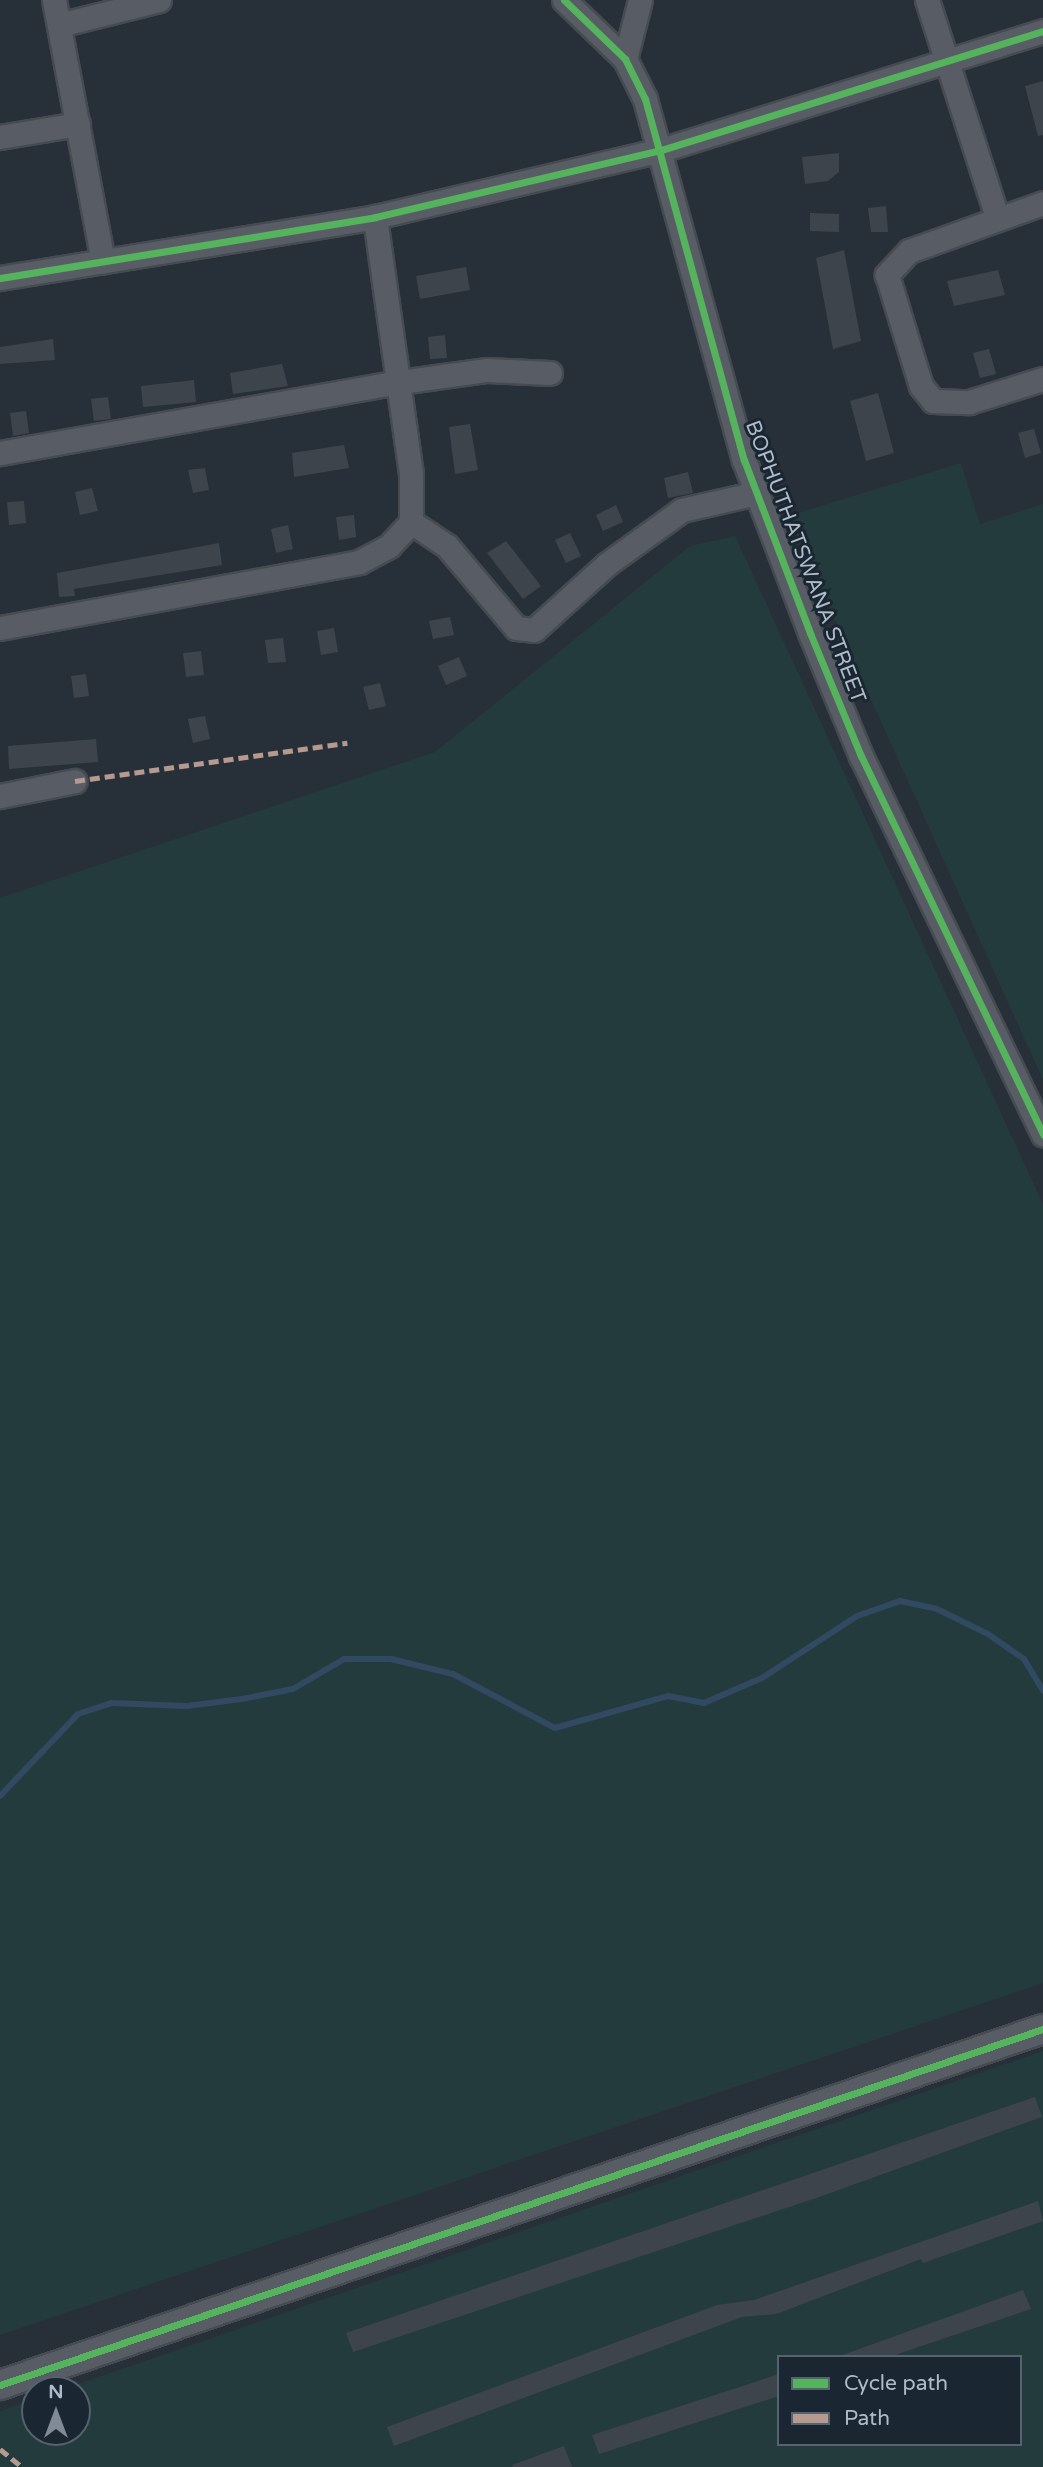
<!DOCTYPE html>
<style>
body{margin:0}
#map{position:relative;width:1043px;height:2467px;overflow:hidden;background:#272f38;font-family:"Varela Round",sans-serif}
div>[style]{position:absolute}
.green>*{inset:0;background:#243b3e}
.stream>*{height:6px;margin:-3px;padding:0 3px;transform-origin:3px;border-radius:3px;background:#324962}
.building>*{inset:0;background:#3e444c}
.roads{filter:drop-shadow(2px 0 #464b52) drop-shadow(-2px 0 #464b52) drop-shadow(0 2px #464b52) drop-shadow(0 -2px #464b52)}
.minor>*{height:23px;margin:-11.5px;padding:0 11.5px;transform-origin:11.5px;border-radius:11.5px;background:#585d65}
.tertiary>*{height:28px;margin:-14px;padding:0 14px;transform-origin:14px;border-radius:14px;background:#585d65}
.quiet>*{height:5px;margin-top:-2.5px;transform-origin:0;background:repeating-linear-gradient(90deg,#b69a8f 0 10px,transparent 0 15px)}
.cycleway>*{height:7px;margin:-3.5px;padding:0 3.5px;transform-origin:3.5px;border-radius:3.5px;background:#56b35d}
span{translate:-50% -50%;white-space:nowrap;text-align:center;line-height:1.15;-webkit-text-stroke:6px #1a2632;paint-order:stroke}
.street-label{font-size:21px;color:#b0bbc9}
.legend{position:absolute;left:777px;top:2355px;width:245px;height:91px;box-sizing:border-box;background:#1a2632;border:2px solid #56626e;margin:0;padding:9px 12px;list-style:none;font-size:21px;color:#b0bbc9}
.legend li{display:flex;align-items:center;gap:14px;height:35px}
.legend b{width:35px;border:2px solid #56626e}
.north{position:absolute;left:21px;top:2376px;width:70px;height:70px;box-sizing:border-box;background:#1a2632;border:2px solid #56626e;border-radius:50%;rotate:0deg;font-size:19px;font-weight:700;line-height:28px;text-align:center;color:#b0bbc9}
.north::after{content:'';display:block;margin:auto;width:24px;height:32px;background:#808a96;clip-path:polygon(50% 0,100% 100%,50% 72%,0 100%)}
</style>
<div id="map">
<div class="green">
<div style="clip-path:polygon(961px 463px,980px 524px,1043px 504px,1043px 1080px,788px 516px)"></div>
<div style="clip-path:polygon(735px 536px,1043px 1204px,1043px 1983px,0 2335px,0 898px,435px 752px,690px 546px)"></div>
<div style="clip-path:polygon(evenodd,1043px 2051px,1043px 2467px,0 2467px,0 2411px,35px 2399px,35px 2432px,77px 2432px,77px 2390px,61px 2390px,1043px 2051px,779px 2357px,1020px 2357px,1020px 2444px,779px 2444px,779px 2357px)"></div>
</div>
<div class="stream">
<div style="left:0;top:1796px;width:113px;rotate:-46.4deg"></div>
<div style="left:78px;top:1714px;width:35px;rotate:-18deg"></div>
<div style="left:111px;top:1703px;width:76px;rotate:2.3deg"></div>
<div style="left:187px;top:1706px;width:55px;rotate:-7.3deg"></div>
<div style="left:242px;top:1699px;width:52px;rotate:-11.1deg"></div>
<div style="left:293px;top:1689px;width:59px;rotate:-30.5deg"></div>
<div style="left:344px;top:1659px;width:47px"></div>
<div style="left:391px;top:1659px;width:64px;rotate:13.6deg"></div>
<div style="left:453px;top:1674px;width:115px;rotate:27.9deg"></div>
<div style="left:555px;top:1728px;width:117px;rotate:-15.8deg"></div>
<div style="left:668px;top:1696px;width:37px;rotate:11deg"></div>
<div style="left:704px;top:1703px;width:63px;rotate:-23.3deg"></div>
<div style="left:762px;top:1678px;width:113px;rotate:-33.1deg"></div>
<div style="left:857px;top:1616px;width:46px;rotate:-19.2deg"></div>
<div style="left:900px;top:1601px;width:38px;rotate:12deg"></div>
<div style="left:937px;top:1609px;width:57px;rotate:26.1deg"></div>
<div style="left:988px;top:1634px;width:44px;rotate:34.8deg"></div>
<div style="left:1024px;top:1659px;width:37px;rotate:59deg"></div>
</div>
<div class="building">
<div style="clip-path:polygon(1043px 81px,1043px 135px,1038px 136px,1025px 86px)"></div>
<div style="clip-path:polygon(839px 153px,839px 172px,828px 181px,805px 184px,802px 157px)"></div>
<div style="clip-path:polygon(886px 206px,888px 232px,871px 232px,868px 208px)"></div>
<div style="clip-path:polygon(810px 213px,839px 214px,839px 232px,810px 231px)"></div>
<div style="clip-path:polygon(844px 250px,861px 341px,833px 349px,816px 258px)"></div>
<div style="clip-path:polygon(466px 267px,470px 290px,420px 299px,416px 276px)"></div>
<div style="clip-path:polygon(998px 270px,1005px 295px,954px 306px,947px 281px)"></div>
<div style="clip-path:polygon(445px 335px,447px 358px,430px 359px,428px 337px)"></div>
<div style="clip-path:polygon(53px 339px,55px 360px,0 364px,0 347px)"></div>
<div style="clip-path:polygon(989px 349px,996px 374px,980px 378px,973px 353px)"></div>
<div style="clip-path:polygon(282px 364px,288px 386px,233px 394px,230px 373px)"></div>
<div style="clip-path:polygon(194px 380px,196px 402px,143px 407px,141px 386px)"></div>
<div style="clip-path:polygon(878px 393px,894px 453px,866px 461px,850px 401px)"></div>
<div style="clip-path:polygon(108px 397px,111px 419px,94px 421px,91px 399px)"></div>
<div style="clip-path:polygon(26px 411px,29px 433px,13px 436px,10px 413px)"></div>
<div style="clip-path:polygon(470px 424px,478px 470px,455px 474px,449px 427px)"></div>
<div style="clip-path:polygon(1034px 429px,1041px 453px,1025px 458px,1018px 433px)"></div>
<div style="clip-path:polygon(344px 445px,349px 468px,294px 477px,292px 453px)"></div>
<div style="clip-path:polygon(205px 468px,209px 490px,193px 493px,188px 470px)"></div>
<div style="clip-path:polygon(688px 472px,693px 493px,668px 498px,664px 478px)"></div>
<div style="clip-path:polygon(92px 488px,98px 511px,80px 515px,75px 492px)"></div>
<div style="clip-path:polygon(24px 501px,26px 523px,9px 525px,7px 502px)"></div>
<div style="clip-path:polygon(616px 505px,623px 522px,603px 531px,596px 515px)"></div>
<div style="clip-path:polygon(354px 515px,356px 537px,339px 540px,336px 517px)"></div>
<div style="clip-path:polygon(288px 525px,293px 549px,276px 553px,271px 529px)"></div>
<div style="clip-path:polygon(570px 533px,581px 556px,566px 563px,555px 540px)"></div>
<div style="clip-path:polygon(506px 541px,541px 586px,523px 599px,487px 553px)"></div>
<div style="clip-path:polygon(219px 543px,222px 565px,74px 589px,75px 596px,59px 597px,57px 573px)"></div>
<div style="clip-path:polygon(450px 617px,454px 635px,433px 639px,429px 621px)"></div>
<div style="clip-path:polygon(334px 628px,338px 652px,321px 655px,317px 631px)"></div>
<div style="clip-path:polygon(283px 638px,286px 662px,268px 663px,265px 640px)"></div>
<div style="clip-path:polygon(201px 651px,204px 675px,186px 677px,183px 653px)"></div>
<div style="clip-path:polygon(459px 657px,467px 676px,446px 685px,438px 666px)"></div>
<div style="clip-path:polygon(86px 674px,89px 696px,74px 698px,71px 676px)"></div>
<div style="clip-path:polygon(380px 683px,386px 706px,369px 710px,363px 687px)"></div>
<div style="clip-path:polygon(205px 716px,210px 739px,193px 743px,188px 719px)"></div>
<div style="clip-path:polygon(96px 739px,98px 762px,9px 769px,8px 746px)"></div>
<div style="clip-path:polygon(1035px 2097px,1042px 2117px,819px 2197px,353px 2352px,346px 2333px)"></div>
<div style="clip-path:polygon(1038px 2201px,1043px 2221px,923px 2263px,921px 2259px,776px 2314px,742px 2317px,394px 2446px,387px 2427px,717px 2305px,754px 2300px)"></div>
<div style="clip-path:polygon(1023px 2290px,1031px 2309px,889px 2357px,837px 2357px)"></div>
<div style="clip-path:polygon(779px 2374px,779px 2396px,599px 2454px,592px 2435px)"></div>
<div style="clip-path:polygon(564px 2446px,572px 2467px,513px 2467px,512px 2465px)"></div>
</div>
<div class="roads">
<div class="minor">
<div style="left:54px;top:0;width:266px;rotate:79.4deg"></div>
<div style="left:564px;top:0;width:85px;rotate:44deg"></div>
<div style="left:625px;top:59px;width:45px;rotate:63.4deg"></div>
<div style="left:645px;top:99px;width:374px;rotate:74.7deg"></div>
<div style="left:744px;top:460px;width:185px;rotate:69.1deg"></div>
<div style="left:810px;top:633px;width:133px;rotate:67.5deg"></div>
<div style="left:861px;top:756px;width:420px;rotate:64.3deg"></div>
<div style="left:927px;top:0;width:228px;rotate:72.1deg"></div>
<div style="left:59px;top:25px;width:103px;rotate:-14deg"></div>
<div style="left:625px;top:59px;width:61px;rotate:-75.7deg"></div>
<div style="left:0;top:137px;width:79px;rotate:-9.5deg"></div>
<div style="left:1043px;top:203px;width:142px;rotate:160.3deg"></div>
<div style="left:909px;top:251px;width:33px;rotate:133deg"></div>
<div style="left:887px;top:275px;width:116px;rotate:73deg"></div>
<div style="left:921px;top:386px;width:19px;rotate:51deg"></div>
<div style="left:933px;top:401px;width:36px;rotate:2deg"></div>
<div style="left:969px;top:402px;width:77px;rotate:-17.3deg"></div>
<div style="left:0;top:278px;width:380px;rotate:-9.2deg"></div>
<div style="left:375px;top:217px;width:294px;rotate:-13.2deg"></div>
<div style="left:661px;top:150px;width:400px;rotate:-17.3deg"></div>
<div style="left:0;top:453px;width:406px;rotate:-10.1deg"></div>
<div style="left:400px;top:382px;width:88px;rotate:-7.9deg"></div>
<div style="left:487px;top:370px;width:63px;rotate:2.7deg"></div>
<div style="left:411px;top:522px;width:43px;rotate:33.7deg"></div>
<div style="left:447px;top:546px;width:107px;rotate:49.9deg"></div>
<div style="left:516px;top:628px;width:18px;rotate:6deg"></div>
<div style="left:534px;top:630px;width:98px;rotate:-42.1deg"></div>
<div style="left:607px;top:564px;width:92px;rotate:-35.8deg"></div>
<div style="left:682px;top:510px;width:77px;rotate:-12.8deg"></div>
<div style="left:0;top:628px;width:365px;rotate:-10.4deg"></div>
<div style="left:359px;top:562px;width:34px;rotate:-28deg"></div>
<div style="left:389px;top:546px;width:33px;rotate:-47deg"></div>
<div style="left:411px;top:522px;width:48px;rotate:-90deg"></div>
<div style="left:411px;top:474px;width:260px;rotate:-98deg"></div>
<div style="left:0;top:796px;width:76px;rotate:-11.3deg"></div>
</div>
<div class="tertiary">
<div style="left:0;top:2385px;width:1102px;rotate:-18.85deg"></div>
</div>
</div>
<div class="quiet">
<div style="left:75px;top:781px;width:275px;rotate:-8deg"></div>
<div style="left:0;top:2449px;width:28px;rotate:39deg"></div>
</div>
<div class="cycleway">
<div style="left:564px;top:0;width:85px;rotate:44deg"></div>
<div style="left:625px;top:59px;width:45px;rotate:63.4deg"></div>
<div style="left:645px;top:99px;width:374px;rotate:74.7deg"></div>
<div style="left:744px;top:460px;width:185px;rotate:69.1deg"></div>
<div style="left:810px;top:633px;width:133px;rotate:67.5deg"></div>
<div style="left:861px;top:756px;width:420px;rotate:64.3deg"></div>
<div style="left:0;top:278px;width:380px;rotate:-9.2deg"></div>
<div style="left:375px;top:217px;width:294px;rotate:-13.2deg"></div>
<div style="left:661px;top:150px;width:400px;rotate:-17.3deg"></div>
<div style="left:0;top:2385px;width:1102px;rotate:-18.85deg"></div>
</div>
<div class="street-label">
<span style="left:805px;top:562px;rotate:69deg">BOPHUTHATSWANA STREET</span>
</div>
<ul class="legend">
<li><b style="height:9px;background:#56b35d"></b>Cycle path</li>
<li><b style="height:9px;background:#b69a8f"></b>Path</li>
</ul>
<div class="north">N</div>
</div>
